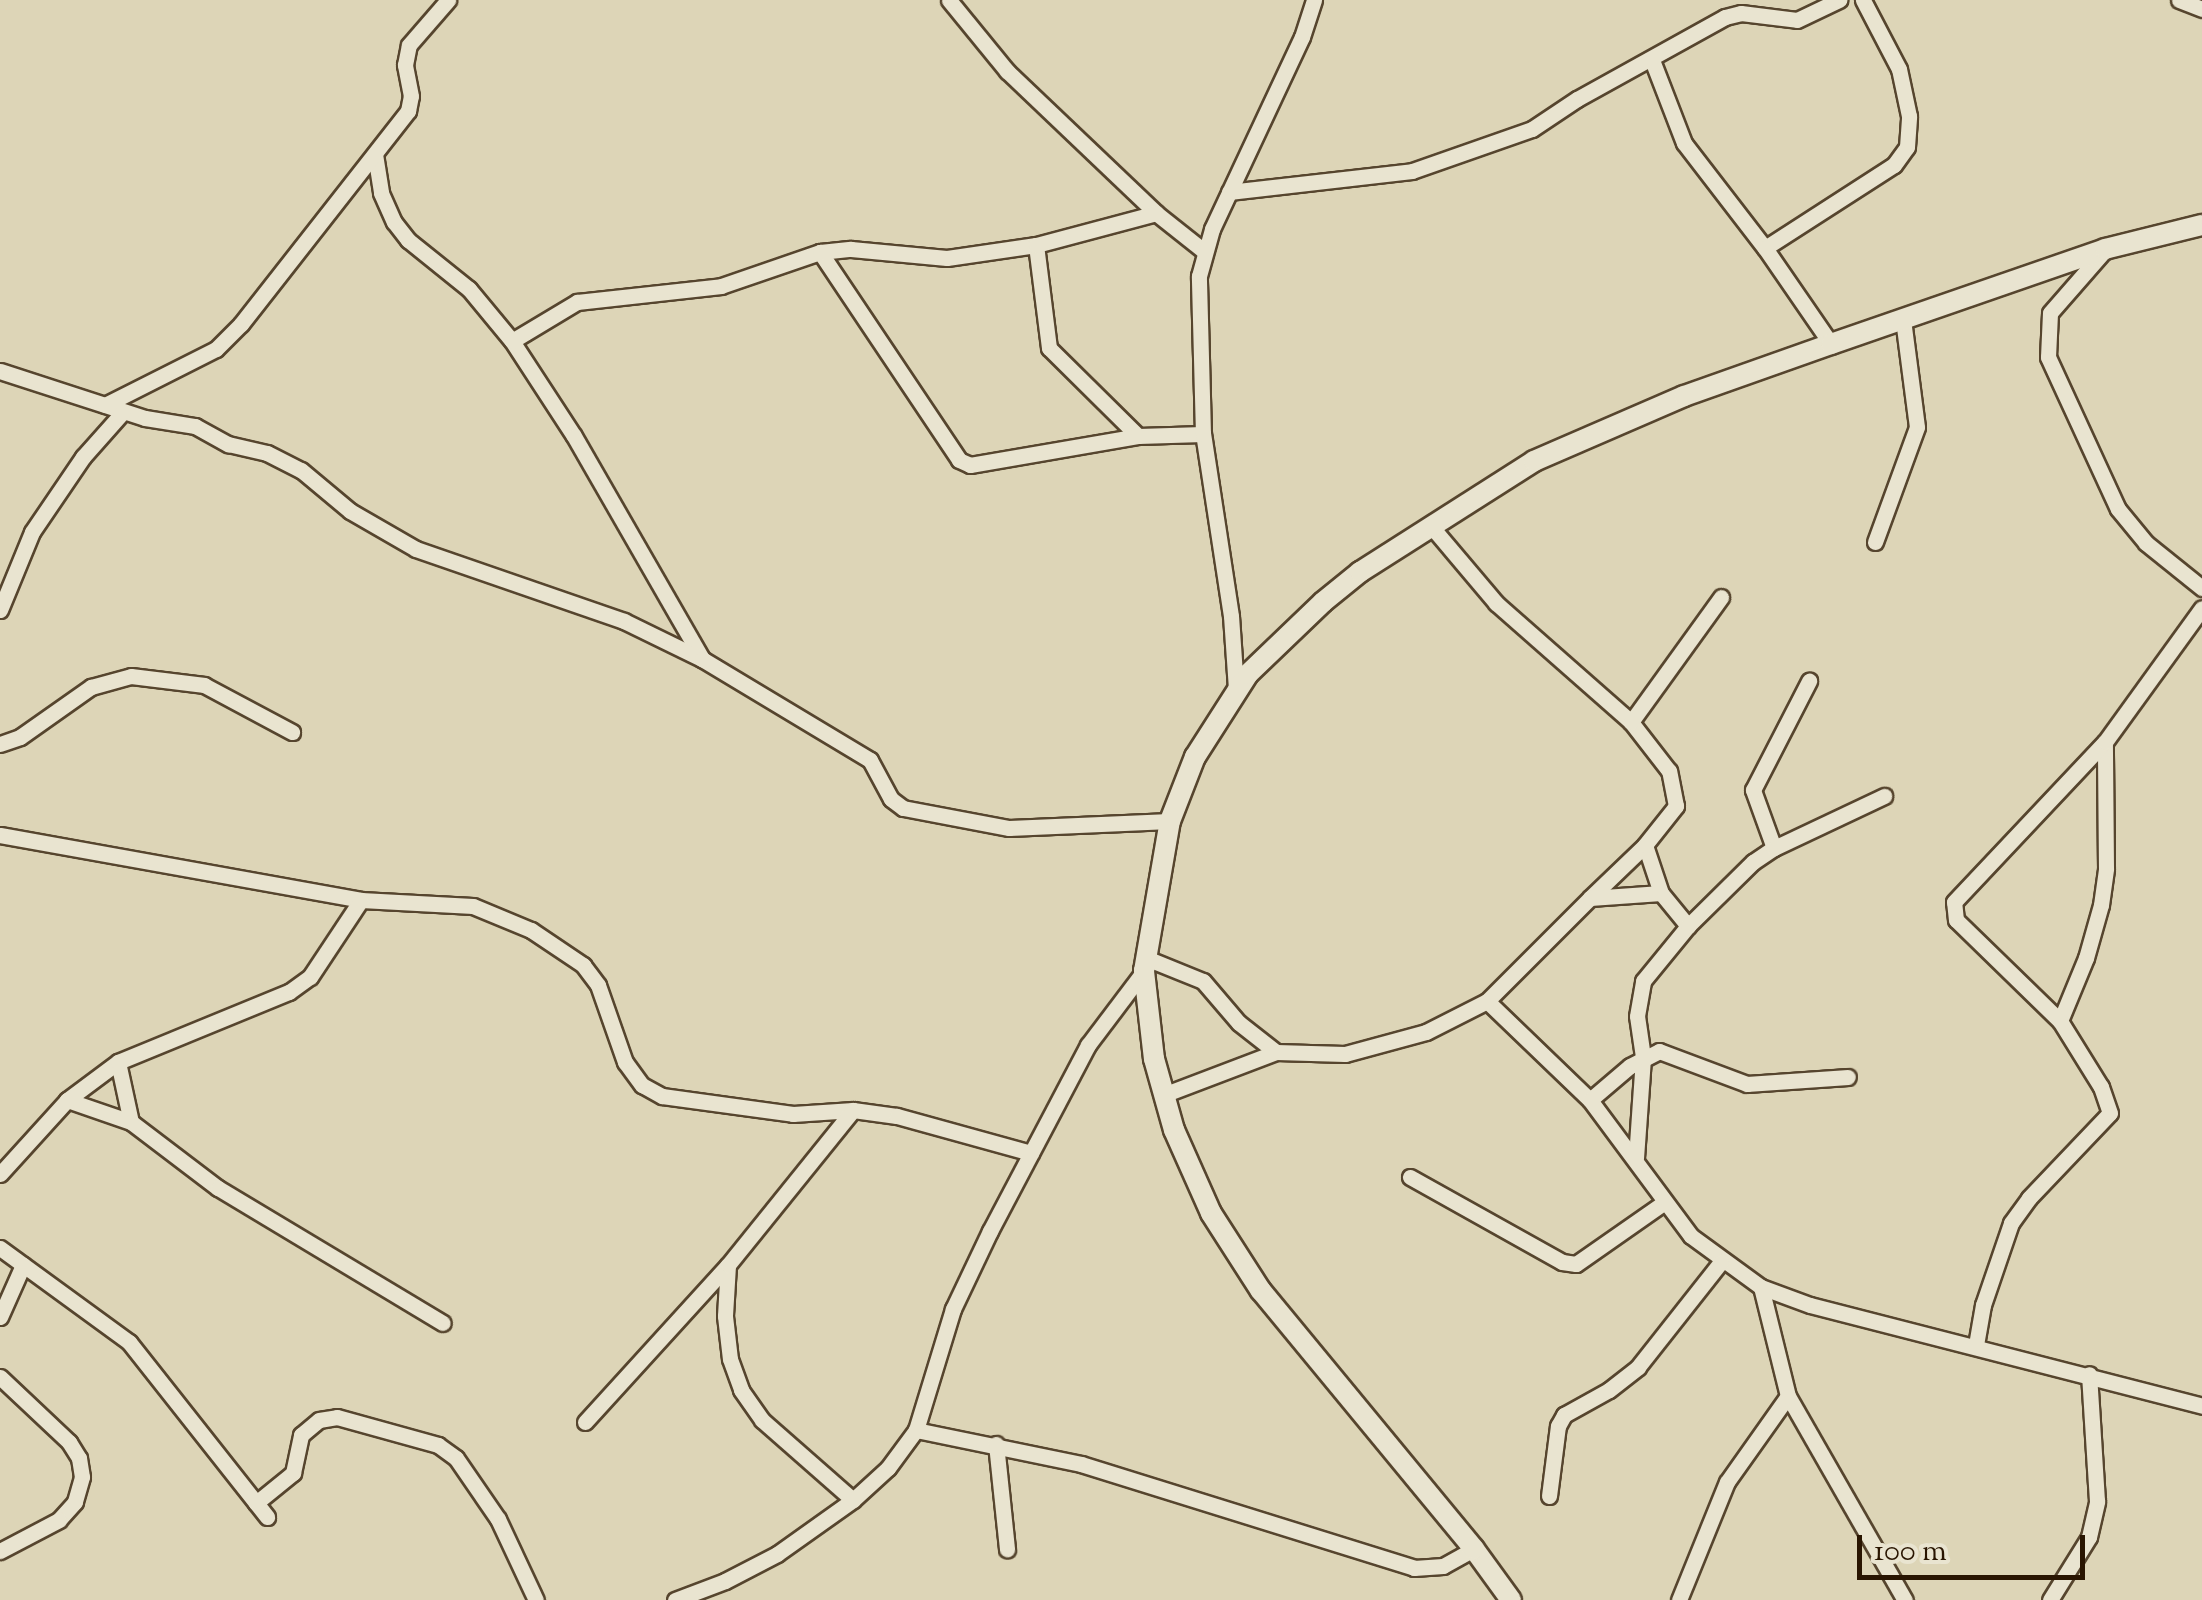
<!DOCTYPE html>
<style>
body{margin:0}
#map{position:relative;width:2202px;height:1600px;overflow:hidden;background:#ddd5b7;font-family:"Sorts Mill Goudy",serif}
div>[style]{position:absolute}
.roads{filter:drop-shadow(2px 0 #56452e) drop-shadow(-2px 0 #56452e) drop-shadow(0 2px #56452e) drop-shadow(0 -2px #56452e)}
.street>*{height:15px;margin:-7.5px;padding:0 7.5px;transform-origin:7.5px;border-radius:7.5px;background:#e9e4d0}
.secondary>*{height:20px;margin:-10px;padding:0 10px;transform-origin:10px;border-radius:10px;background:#e9e4d0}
span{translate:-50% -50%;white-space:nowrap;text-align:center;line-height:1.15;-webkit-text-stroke:8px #e9e4d0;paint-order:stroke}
.scale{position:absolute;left:1857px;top:1535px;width:228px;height:45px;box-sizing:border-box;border:5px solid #291501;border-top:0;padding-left:12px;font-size:30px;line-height:35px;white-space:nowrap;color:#291501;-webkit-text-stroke:8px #e9e4d0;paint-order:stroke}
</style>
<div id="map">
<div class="roads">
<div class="street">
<div style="left:949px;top:0;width:92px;rotate:50.8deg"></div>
<div style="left:1007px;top:71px;width:206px;rotate:43.6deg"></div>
<div style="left:1156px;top:213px;width:61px;rotate:38.4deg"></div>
<div style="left:2179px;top:0;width:25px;rotate:21deg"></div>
<div style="left:1652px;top:60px;width:89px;rotate:68.9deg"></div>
<div style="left:1684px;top:143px;width:133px;rotate:52.4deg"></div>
<div style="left:1765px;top:248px;width:116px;rotate:55.5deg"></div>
<div style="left:375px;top:154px;width:39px;rotate:81deg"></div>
<div style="left:381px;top:193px;width:32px;rotate:66deg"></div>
<div style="left:394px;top:222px;width:23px;rotate:52deg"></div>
<div style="left:408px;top:240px;width:78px;rotate:38.8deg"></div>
<div style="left:469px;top:289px;width:67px;rotate:50.4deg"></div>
<div style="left:512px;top:341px;width:113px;rotate:56.9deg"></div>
<div style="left:574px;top:436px;width:257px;rotate:60.1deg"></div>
<div style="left:1229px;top:192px;width:184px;rotate:-6.5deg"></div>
<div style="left:1412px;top:171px;width:127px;rotate:-19.3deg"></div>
<div style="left:1532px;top:129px;width:54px;rotate:-33.7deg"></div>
<div style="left:1577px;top:99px;width:169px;rotate:-29deg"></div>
<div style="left:1725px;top:17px;width:16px;rotate:-14deg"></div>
<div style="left:1741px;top:13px;width:56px;rotate:7.1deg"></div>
<div style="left:1797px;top:20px;width:47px;rotate:-25.5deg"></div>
<div style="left:1036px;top:245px;width:104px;rotate:82.8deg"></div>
<div style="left:1049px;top:348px;width:125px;rotate:44.7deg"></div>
<div style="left:1765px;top:248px;width:153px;rotate:-32.8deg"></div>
<div style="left:1894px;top:165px;width:22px;rotate:-54deg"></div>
<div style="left:1907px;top:147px;width:31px;rotate:-86deg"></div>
<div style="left:1909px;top:116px;width:48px;rotate:-102deg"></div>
<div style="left:1899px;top:69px;width:78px;rotate:-117.6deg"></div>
<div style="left:2104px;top:251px;width:82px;rotate:131.1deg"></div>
<div style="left:2050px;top:313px;width:44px;rotate:92.6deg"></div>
<div style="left:2048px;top:357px;width:167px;rotate:65.3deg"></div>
<div style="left:2118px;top:509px;width:44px;rotate:50.5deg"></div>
<div style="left:2146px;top:543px;width:72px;rotate:38.8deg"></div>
<div style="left:820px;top:252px;width:250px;rotate:56.2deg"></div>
<div style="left:959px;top:460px;width:12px;rotate:24deg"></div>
<div style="left:970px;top:465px;width:170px;rotate:-9.8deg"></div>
<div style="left:1138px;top:436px;width:65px;rotate:-1.8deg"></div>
<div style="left:512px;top:341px;width:76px;rotate:-31deg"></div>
<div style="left:577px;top:302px;width:145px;rotate:-6.3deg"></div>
<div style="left:721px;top:286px;width:105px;rotate:-19deg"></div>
<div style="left:820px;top:252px;width:31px;rotate:-6deg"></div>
<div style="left:851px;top:249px;width:96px;rotate:5.4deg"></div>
<div style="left:947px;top:258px;width:90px;rotate:-8.3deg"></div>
<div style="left:1036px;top:245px;width:124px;rotate:-14.9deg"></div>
<div style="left:0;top:371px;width:152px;rotate:18deg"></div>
<div style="left:145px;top:418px;width:51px;rotate:9.1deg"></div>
<div style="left:195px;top:426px;width:38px;rotate:29deg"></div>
<div style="left:228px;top:444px;width:40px;rotate:13deg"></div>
<div style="left:267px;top:453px;width:38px;rotate:27deg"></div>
<div style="left:301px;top:470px;width:64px;rotate:39.9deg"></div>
<div style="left:350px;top:511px;width:76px;rotate:29.9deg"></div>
<div style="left:416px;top:549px;width:220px;rotate:19.1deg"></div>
<div style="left:624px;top:621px;width:87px;rotate:26deg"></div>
<div style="left:702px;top:659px;width:196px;rotate:31deg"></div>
<div style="left:870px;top:760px;width:44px;rotate:61.7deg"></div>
<div style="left:891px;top:799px;width:15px;rotate:37deg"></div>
<div style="left:903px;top:808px;width:108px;rotate:10.7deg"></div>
<div style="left:1009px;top:828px;width:161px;rotate:-2.5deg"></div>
<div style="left:105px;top:405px;width:124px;rotate:-26.8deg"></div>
<div style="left:216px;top:349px;width:35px;rotate:-45deg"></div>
<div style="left:241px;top:324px;width:271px;rotate:-51.9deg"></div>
<div style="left:408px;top:111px;width:15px;rotate:-79deg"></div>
<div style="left:411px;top:96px;width:32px;rotate:-101deg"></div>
<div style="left:405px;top:65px;width:20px;rotate:-79deg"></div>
<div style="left:409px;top:45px;width:60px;rotate:-49.1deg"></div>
<div style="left:1431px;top:526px;width:101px;rotate:49.8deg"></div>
<div style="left:1496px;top:603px;width:180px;rotate:41.4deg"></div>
<div style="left:1875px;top:542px;width:122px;rotate:-69.9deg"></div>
<div style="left:1917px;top:427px;width:109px;rotate:-97.4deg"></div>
<div style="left:0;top:610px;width:84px;rotate:-67.7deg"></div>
<div style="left:32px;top:532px;width:91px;rotate:-55.8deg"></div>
<div style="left:83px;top:457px;width:60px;rotate:-48.4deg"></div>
<div style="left:1236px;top:689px;width:73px;rotate:-93.9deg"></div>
<div style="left:1231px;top:616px;width:184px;rotate:-98.7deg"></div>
<div style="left:1203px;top:434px;width:158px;rotate:-91.5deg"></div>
<div style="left:1199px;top:276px;width:49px;rotate:-74.5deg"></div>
<div style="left:1212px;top:229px;width:212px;rotate:-64.9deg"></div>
<div style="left:1302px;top:37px;width:39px;rotate:-72deg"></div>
<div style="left:0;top:744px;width:21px;rotate:-19deg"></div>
<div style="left:20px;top:737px;width:87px;rotate:-35.2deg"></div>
<div style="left:91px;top:687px;width:41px;rotate:-15.4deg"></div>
<div style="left:131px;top:676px;width:74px;rotate:7deg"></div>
<div style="left:204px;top:685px;width:100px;rotate:28.1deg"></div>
<div style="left:0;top:835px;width:367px;rotate:10.2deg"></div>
<div style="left:361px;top:900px;width:112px;rotate:3.1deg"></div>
<div style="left:473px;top:906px;width:63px;rotate:22.5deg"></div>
<div style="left:531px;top:930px;width:63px;rotate:33.9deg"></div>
<div style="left:583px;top:965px;width:25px;rotate:53deg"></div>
<div style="left:598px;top:985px;width:82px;rotate:70.7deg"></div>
<div style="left:625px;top:1062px;width:29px;rotate:54deg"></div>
<div style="left:642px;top:1085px;width:23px;rotate:29deg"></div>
<div style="left:662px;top:1096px;width:132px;rotate:7.8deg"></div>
<div style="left:793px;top:1114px;width:60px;rotate:-3.8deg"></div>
<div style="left:853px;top:1110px;width:44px;rotate:7.8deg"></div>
<div style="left:897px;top:1116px;width:139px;rotate:15.4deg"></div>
<div style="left:1645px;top:845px;width:51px;rotate:71.6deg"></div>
<div style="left:1661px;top:893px;width:43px;rotate:50.7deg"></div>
<div style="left:1774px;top:848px;width:62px;rotate:-109.9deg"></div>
<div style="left:1753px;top:790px;width:123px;rotate:-62.8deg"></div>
<div style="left:1590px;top:898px;width:76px;rotate:-43.9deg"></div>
<div style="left:1645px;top:845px;width:50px;rotate:-51.5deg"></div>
<div style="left:1676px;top:806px;width:36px;rotate:-101deg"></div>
<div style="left:1669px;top:771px;width:62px;rotate:-127.8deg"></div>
<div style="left:1631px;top:722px;width:154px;rotate:-54.2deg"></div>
<div style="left:1146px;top:958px;width:61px;rotate:22deg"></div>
<div style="left:1203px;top:981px;width:55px;rotate:49.4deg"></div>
<div style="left:1239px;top:1023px;width:47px;rotate:38.1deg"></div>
<div style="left:1487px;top:1001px;width:143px;rotate:43.9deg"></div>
<div style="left:1590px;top:1100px;width:169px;rotate:53.4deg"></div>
<div style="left:1691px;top:1236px;width:87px;rotate:36.1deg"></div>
<div style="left:1761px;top:1287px;width:52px;rotate:20.2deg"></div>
<div style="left:1810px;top:1305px;width:405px;rotate:14.4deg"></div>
<div style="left:2060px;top:1021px;width:68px;rotate:-67.6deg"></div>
<div style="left:2086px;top:958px;width:55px;rotate:-74.2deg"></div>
<div style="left:2101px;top:905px;width:37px;rotate:-82deg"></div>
<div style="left:2106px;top:868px;width:126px;rotate:-90.5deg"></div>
<div style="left:118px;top:1062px;width:61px;rotate:77.8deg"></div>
<div style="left:1163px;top:1095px;width:121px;rotate:-20.8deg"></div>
<div style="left:1276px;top:1052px;width:69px;rotate:1.7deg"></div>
<div style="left:1345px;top:1054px;width:84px;rotate:-15.2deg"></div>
<div style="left:1426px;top:1032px;width:68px;rotate:-26.9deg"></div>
<div style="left:1487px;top:1001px;width:146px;rotate:-45deg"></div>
<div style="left:1590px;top:898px;width:71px;rotate:-4deg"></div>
<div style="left:67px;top:1100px;width:68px;rotate:19deg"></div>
<div style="left:131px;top:1122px;width:109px;rotate:37.2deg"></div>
<div style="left:218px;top:1188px;width:262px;rotate:31deg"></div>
<div style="left:1590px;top:1100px;width:52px;rotate:-40.4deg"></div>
<div style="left:1630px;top:1066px;width:33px;rotate:-27deg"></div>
<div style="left:1659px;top:1051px;width:94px;rotate:20.6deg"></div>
<div style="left:1747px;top:1084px;width:101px;rotate:-4deg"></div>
<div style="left:1636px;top:1158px;width:101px;rotate:-86deg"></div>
<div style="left:1643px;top:1057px;width:41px;rotate:-98.3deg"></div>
<div style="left:1637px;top:1016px;width:36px;rotate:-80deg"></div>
<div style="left:1643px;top:981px;width:71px;rotate:-50.7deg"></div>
<div style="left:1688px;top:926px;width:91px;rotate:-44.6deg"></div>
<div style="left:1753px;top:862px;width:25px;rotate:-34deg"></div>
<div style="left:1774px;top:848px;width:122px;rotate:-25.3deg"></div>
<div style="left:0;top:1174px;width:100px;rotate:-47.8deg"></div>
<div style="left:67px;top:1100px;width:64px;rotate:-36.7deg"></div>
<div style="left:118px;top:1062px;width:185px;rotate:-22.3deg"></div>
<div style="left:289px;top:992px;width:26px;rotate:-36deg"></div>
<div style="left:310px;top:977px;width:92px;rotate:-56.5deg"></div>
<div style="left:1410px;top:1177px;width:174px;rotate:29.2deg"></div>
<div style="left:1562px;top:1262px;width:14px;rotate:8deg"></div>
<div style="left:1576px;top:1264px;width:108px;rotate:-34.9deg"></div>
<div style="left:0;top:1248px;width:160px;rotate:36.1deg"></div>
<div style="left:129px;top:1342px;width:223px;rotate:51.7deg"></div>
<div style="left:728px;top:1265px;width:51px;rotate:93.4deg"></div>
<div style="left:725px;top:1316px;width:43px;rotate:83.4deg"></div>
<div style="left:730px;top:1359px;width:33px;rotate:70deg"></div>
<div style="left:741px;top:1390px;width:37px;rotate:55deg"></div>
<div style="left:762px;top:1420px;width:121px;rotate:41.3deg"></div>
<div style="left:0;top:1317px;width:57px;rotate:-66.1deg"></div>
<div style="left:1976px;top:1345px;width:41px;rotate:-80.1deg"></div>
<div style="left:1983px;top:1305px;width:87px;rotate:-71.1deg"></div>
<div style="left:2011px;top:1223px;width:31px;rotate:-54deg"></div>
<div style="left:2029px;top:1198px;width:117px;rotate:-46.4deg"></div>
<div style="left:2110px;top:1113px;width:28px;rotate:-109deg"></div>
<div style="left:2101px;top:1087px;width:78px;rotate:-121.8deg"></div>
<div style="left:2060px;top:1021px;width:145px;rotate:-135.8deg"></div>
<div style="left:1956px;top:920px;width:18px;rotate:-96deg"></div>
<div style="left:1954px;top:902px;width:220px;rotate:-46.7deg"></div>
<div style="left:2105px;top:742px;width:165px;rotate:-54.1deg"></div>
<div style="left:0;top:1377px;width:95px;rotate:43.3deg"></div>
<div style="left:69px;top:1442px;width:19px;rotate:58deg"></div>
<div style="left:79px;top:1458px;width:19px;rotate:81deg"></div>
<div style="left:82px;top:1477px;width:26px;rotate:106deg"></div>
<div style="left:75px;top:1502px;width:24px;rotate:132deg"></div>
<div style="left:59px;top:1520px;width:67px;rotate:152.3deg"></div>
<div style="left:1788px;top:1396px;width:235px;rotate:60.2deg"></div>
<div style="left:585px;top:1422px;width:212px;rotate:-47.7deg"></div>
<div style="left:728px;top:1265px;width:199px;rotate:-51.1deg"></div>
<div style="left:916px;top:1430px;width:168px;rotate:11.6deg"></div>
<div style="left:1081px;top:1464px;width:349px;rotate:17.3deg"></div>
<div style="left:1414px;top:1568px;width:29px;rotate:-4deg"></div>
<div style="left:1443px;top:1566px;width:35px;rotate:-29deg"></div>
<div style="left:996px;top:1444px;width:106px;rotate:84deg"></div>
<div style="left:1549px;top:1496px;width:71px;rotate:-82.7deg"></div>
<div style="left:1558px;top:1426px;width:13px;rotate:-61deg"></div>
<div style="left:1564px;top:1415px;width:51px;rotate:-29.1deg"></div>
<div style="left:1609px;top:1390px;width:37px;rotate:-38deg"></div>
<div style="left:1638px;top:1367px;width:134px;rotate:-51.7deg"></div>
<div style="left:256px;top:1503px;width:48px;rotate:-39deg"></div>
<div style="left:293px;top:1473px;width:39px;rotate:-78deg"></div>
<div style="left:301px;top:1435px;width:23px;rotate:-40deg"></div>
<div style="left:319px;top:1420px;width:18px;rotate:-9deg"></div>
<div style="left:337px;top:1417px;width:105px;rotate:15.5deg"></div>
<div style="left:438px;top:1445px;width:22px;rotate:36deg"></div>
<div style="left:456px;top:1458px;width:74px;rotate:55.5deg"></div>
<div style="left:498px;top:1519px;width:89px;rotate:64.9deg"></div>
<div style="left:675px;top:1600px;width:53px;rotate:-20.8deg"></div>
<div style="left:725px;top:1581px;width:59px;rotate:-27.4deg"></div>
<div style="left:777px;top:1554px;width:93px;rotate:-35.4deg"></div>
<div style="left:853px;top:1500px;width:47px;rotate:-42.4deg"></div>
<div style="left:888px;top:1468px;width:47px;rotate:-53.6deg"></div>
<div style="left:916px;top:1430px;width:127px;rotate:-73deg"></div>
<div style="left:953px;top:1309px;width:86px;rotate:-64.6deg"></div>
<div style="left:990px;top:1231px;width:210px;rotate:-62.2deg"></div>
<div style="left:1088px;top:1045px;width:93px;rotate:-52.9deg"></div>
<div style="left:1679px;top:1600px;width:127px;rotate:-67.9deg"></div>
<div style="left:1727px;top:1482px;width:105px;rotate:-54.7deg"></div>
<div style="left:1788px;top:1396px;width:112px;rotate:-103.9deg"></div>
<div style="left:2050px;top:1600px;width:74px;rotate:-58.2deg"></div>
<div style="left:2089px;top:1537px;width:37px;rotate:-77deg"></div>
<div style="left:2097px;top:1501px;width:127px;rotate:-93.6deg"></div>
</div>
<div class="secondary">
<div style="left:1511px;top:1600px;width:63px;rotate:-126deg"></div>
<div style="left:1474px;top:1549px;width:335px;rotate:-129.5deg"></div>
<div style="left:1261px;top:1291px;width:93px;rotate:-122.7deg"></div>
<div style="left:1211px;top:1213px;width:91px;rotate:-114deg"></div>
<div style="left:1174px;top:1130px;width:74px;rotate:-105.7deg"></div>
<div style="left:1154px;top:1059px;width:89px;rotate:-96.5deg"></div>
<div style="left:1144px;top:971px;width:152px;rotate:-80.2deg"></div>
<div style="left:1170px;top:821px;width:69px;rotate:-68.7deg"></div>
<div style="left:1195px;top:757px;width:98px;rotate:-57.4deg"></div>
<div style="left:1248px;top:674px;width:104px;rotate:-43.8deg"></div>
<div style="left:1323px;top:602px;width:48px;rotate:-39deg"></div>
<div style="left:1360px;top:572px;width:206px;rotate:-32.5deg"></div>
<div style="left:1534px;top:461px;width:163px;rotate:-23.4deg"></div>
<div style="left:1684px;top:396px;width:156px;rotate:-19.5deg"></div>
<div style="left:1831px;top:344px;width:290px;rotate:-19.1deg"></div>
<div style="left:2105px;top:249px;width:100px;rotate:-13.9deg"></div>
</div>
</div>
<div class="scale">100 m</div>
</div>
